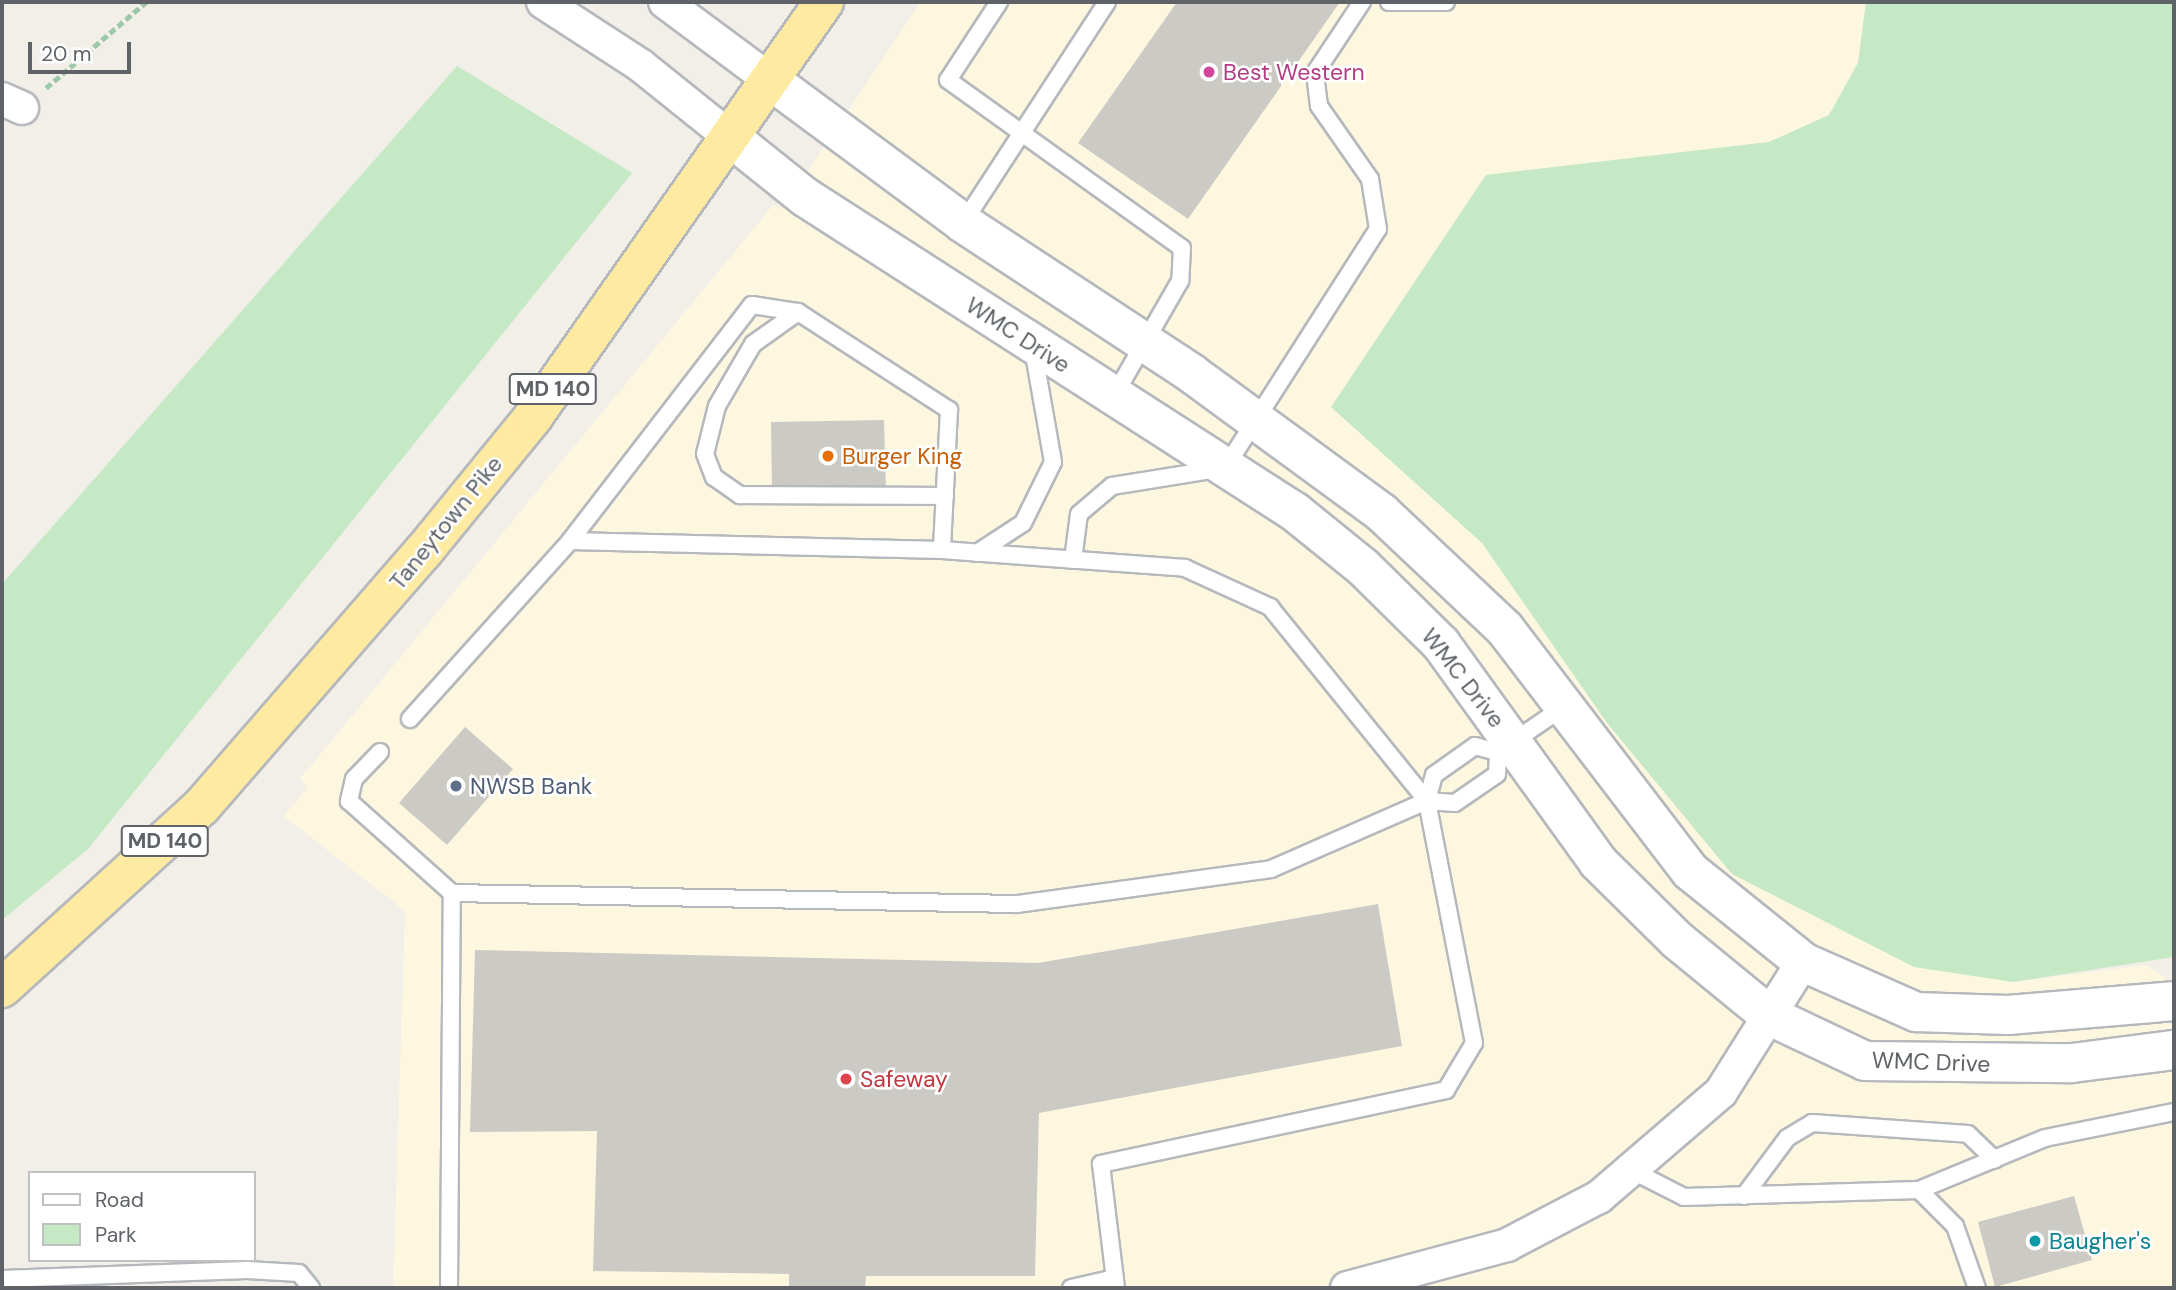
<!DOCTYPE html>
<style>
body{margin:0}
#map{position:relative;width:2176px;height:1290px;overflow:hidden;background:#f1efe8;font-family:"DM Sans",sans-serif}
div>[style]{position:absolute}
.commercial>*{inset:0;background:#fef7e0}
.green>*{inset:0;background:#c5e8c5}
.building>*{inset:0;background:#cccac5}
.path>*{height:4.5px;margin-top:-2.25px;transform-origin:0;background:repeating-linear-gradient(90deg,#9cc7a9 0 7px,transparent 0 10.5px)}
.roads{filter:drop-shadow(2px 0 #b5b8bc) drop-shadow(-2px 0 #b5b8bc) drop-shadow(0 2px #b5b8bc) drop-shadow(0 -2px #b5b8bc)}
.service>*{height:16px;margin:-8px;padding:0 8px;transform-origin:8px;border-radius:8px;background:#fff}
.minor>*{height:32px;margin:-16px;padding:0 16px;transform-origin:16px;border-radius:16px;background:#fff}
.secondary>*{height:38px;margin:-19px;padding:0 19px;transform-origin:19px;border-radius:19px;background:#fff}
.trunk>*{height:38px;margin:-19px;padding:0 19px;transform-origin:19px;border-radius:19px;background:#feeaa1}
.dots>*{width:19px;height:19px;translate:-50% -50%;box-sizing:border-box;border:4px solid #fff;border-radius:50%}
span{translate:-50% -50%;white-space:nowrap;text-align:center;line-height:1.15;-webkit-text-stroke:5px #fff;paint-order:stroke}
.shield-label span{padding:2px 5px;background:#fff;border:2px solid;border-radius:5px;-webkit-text-stroke-width:0}
.shield-label{font-size:21px;color:#5f6368;font-weight:700}
.hotel-label{font-size:23px;color:#b23c85}
.left{translate:0 -50%;text-align:left}
.street-label{font-size:23px;color:#5f6368}
.food-label{font-size:23px;color:#c56008}
.service-label{font-size:23px;color:#4e5e75}
.health-label{font-size:23px;color:#be3a42}
.culture-label{font-size:23px;color:#0d838f}
.frame{position:absolute;inset:0;border:4px solid #5f6368;pointer-events:none}
.legend{position:absolute;left:28px;top:1171px;width:228px;height:91px;box-sizing:border-box;background:#fff;border:2px solid #bfc1c3;margin:0;padding:9px 12px;list-style:none;font-size:21px;color:#5f6368}
.legend li{display:flex;align-items:center;gap:14px;height:35px}
.legend b{width:35px;border:2px solid #bfc1c3}
.scale{position:absolute;left:28px;top:42px;width:103px;height:32px;box-sizing:border-box;border:4px solid #5f6368;border-top:0;padding-left:9px;font-size:21px;line-height:24px;white-space:nowrap;color:#5f6368;-webkit-text-stroke:5px #fff;paint-order:stroke}
</style>
<div id="map">
<div class="commercial">
<div style="clip-path:polygon(921px 2px,1866px 2px,1858px 63px,1829px 115px,1769px 142px,1486px 175px,1331px 407px,1482px 543px,1607px 723px,1732px 874px,2013px 982px,2146px 965px,2174px 984px,2174px 1288px,393px 1288px,405px 911px,284px 816px,308px 787px,300px 779px,774px 204px,783px 209px)"></div>
</div>
<div class="green">
<div style="clip-path:polygon(1866px 2px,2174px 2px,2174px 957px,2013px 982px,1914px 967px,1732px 874px,1607px 723px,1482px 543px,1331px 407px,1486px 175px,1769px 142px,1829px 115px,1858px 63px)"></div>
<div style="clip-path:polygon(457px 66px,632px 173px,88px 849px,2px 920px,2px 584px)"></div>
</div>
<div class="building">
<div style="clip-path:polygon(1177px 2px,1340px 2px,1188px 219px,1078px 143px)"></div>
<div style="clip-path:polygon(884px 420px,886px 489px,772px 492px,771px 422px)"></div>
<div style="clip-path:polygon(465px 727px,513px 769px,447px 845px,399px 803px)"></div>
<div style="clip-path:polygon(1378px 904px,1402px 1046px,1039px 1113px,1035px 1276px,866px 1276px,865px 1288px,789px 1288px,789px 1274px,593px 1271px,597px 1131px,470px 1132px,475px 950px,1038px 963px)"></div>
<div style="clip-path:polygon(2074px 1196px,2092px 1260px,1995px 1287px,1978px 1222px)"></div>
</div>
<div class="path">
<div style="left:46px;top:88px;width:132px;rotate:-40.7deg"></div>
</div>
<div class="roads">
<div class="service">
<div style="left:999px;top:2px;width:93px;rotate:123.2deg"></div>
<div style="left:948px;top:80px;width:288px;rotate:35.7deg"></div>
<div style="left:1182px;top:248px;width:33px;rotate:93deg"></div>
<div style="left:1180px;top:281px;width:133px;rotate:119.9deg"></div>
<div style="left:1389px;top:2px;width:57px"></div>
<div style="left:963px;top:223px;width:264px;rotate:-56.9deg"></div>
<div style="left:798px;top:312px;width:55px;rotate:144.6deg"></div>
<div style="left:753px;top:344px;width:72px;rotate:120.1deg"></div>
<div style="left:717px;top:406px;width:49px;rotate:104deg"></div>
<div style="left:705px;top:454px;width:25px;rotate:69deg"></div>
<div style="left:714px;top:477px;width:32px;rotate:35deg"></div>
<div style="left:740px;top:495px;width:205px;rotate:0.3deg"></div>
<div style="left:570px;top:541px;width:372px;rotate:1.4deg"></div>
<div style="left:942px;top:550px;width:244px;rotate:4.2deg"></div>
<div style="left:1185px;top:568px;width:94px;rotate:24.6deg"></div>
<div style="left:1270px;top:607px;width:250px;rotate:51deg"></div>
<div style="left:977px;top:553px;width:55px;rotate:-33.1deg"></div>
<div style="left:1023px;top:523px;width:68px;rotate:-63.8deg"></div>
<div style="left:1053px;top:462px;width:116px;rotate:-100deg"></div>
<div style="left:1073px;top:560px;width:46px;rotate:-82.6deg"></div>
<div style="left:1079px;top:514px;width:43px;rotate:-40.3deg"></div>
<div style="left:1112px;top:486px;width:114px;rotate:-9.1deg"></div>
<div style="left:1225px;top:468px;width:284px;rotate:-57.4deg"></div>
<div style="left:1378px;top:229px;width:51px;rotate:-99.1deg"></div>
<div style="left:1370px;top:179px;width:89px;rotate:-124.9deg"></div>
<div style="left:1319px;top:106px;width:33px;rotate:-97deg"></div>
<div style="left:1315px;top:73px;width:85px;rotate:-56.5deg"></div>
<div style="left:410px;top:719px;width:239px;rotate:-48deg"></div>
<div style="left:570px;top:541px;width:298px;rotate:-52.4deg"></div>
<div style="left:752px;top:305px;width:47px;rotate:8.7deg"></div>
<div style="left:798px;top:312px;width:180px;rotate:33deg"></div>
<div style="left:949px;top:410px;width:140px;rotate:92.9deg"></div>
<div style="left:380px;top:752px;width:37px;rotate:134deg"></div>
<div style="left:354px;top:779px;width:23px;rotate:103deg"></div>
<div style="left:349px;top:801px;width:138px;rotate:41.8deg"></div>
<div style="left:452px;top:893px;width:565px;rotate:1.12deg"></div>
<div style="left:1017px;top:904px;width:256px;rotate:-7.8deg"></div>
<div style="left:1271px;top:869px;width:170px;rotate:-23.6deg"></div>
<div style="left:1427px;top:801px;width:28px;rotate:4deg"></div>
<div style="left:1455px;top:803px;width:51px;rotate:-34.6deg"></div>
<div style="left:1497px;top:774px;width:22px;rotate:-87deg"></div>
<div style="left:1633px;top:1171px;width:57px;rotate:27deg"></div>
<div style="left:1684px;top:1197px;width:235px;rotate:-1.7deg"></div>
<div style="left:1919px;top:1190px;width:136px;rotate:-22.4deg"></div>
<div style="left:2045px;top:1138px;width:132px;rotate:-11.4deg"></div>
<div style="left:1919px;top:1190px;width:51px;rotate:45deg"></div>
<div style="left:1955px;top:1226px;width:66px;rotate:70.5deg"></div>
<div style="left:1744px;top:1196px;width:72px;rotate:-53.4deg"></div>
<div style="left:1787px;top:1138px;width:29px;rotate:-31deg"></div>
<div style="left:1812px;top:1123px;width:156px;rotate:4deg"></div>
<div style="left:1968px;top:1134px;width:37px;rotate:44deg"></div>
<div style="left:2px;top:1279px;width:245px;rotate:-2.1deg"></div>
<div style="left:247px;top:1270px;width:52px;rotate:3.3deg"></div>
<div style="left:299px;top:1273px;width:19px;rotate:51deg"></div>
<div style="left:449px;top:1288px;width:395px;rotate:-89.6deg"></div>
<div style="left:1071px;top:1288px;width:45px;rotate:-12.8deg"></div>
<div style="left:1116px;top:1288px;width:125px;rotate:-96.9deg"></div>
<div style="left:1101px;top:1164px;width:353px;rotate:-12.1deg"></div>
<div style="left:1446px;top:1090px;width:55px;rotate:-59.2deg"></div>
<div style="left:1474px;top:1043px;width:247px;rotate:-101deg"></div>
<div style="left:1427px;top:801px;width:27px;rotate:-75deg"></div>
<div style="left:1434px;top:775px;width:50px;rotate:-35.3deg"></div>
<div style="left:1475px;top:746px;width:24px;rotate:15deg"></div>
<div style="left:1498px;top:752px;width:78px;rotate:-34.5deg"></div>
</div>
<div class="minor">
<div style="left:543px;top:2px;width:116px;rotate:33deg"></div>
<div style="left:640px;top:65px;width:115px;rotate:38.7deg"></div>
<div style="left:665px;top:2px;width:131px;rotate:36.6deg"></div>
<div style="left:2px;top:99px;width:22px;rotate:24deg"></div>
<div style="left:1347px;top:1288px;width:166px;rotate:-15deg"></div>
<div style="left:1507px;top:1245px;width:104px;rotate:-27.6deg"></div>
<div style="left:1599px;top:1197px;width:161px;rotate:-40.7deg"></div>
<div style="left:1721px;top:1092px;width:154px;rotate:-57.8deg"></div>
</div>
<div class="secondary">
<div style="left:770px;top:80px;width:240px;rotate:36.5deg"></div>
<div style="left:963px;top:223px;width:273px;rotate:33.3deg"></div>
<div style="left:1191px;top:373px;width:237px;rotate:36.2deg"></div>
<div style="left:1382px;top:513px;width:169px;rotate:43.3deg"></div>
<div style="left:1505px;top:629px;width:305px;rotate:52.6deg"></div>
<div style="left:1690px;top:871px;width:145px;rotate:38.8deg"></div>
<div style="left:1803px;top:962px;width:124px;rotate:23.9deg"></div>
<div style="left:1916px;top:1012px;width:92px;rotate:1.9deg"></div>
<div style="left:2008px;top:1015px;width:167px;rotate:-4.8deg"></div>
<div style="left:730px;top:137px;width:96px;rotate:38.7deg"></div>
<div style="left:805px;top:197px;width:583px;rotate:32.74deg"></div>
<div style="left:1295px;top:512px;width:87px;rotate:39deg"></div>
<div style="left:1363px;top:567px;width:110px;rotate:44.6deg"></div>
<div style="left:1441px;top:644px;width:269px;rotate:54.2deg"></div>
<div style="left:1598px;top:862px;width:111px;rotate:44.6deg"></div>
<div style="left:1677px;top:940px;width:120px;rotate:39.3deg"></div>
<div style="left:1770px;top:1016px;width:105px;rotate:25.3deg"></div>
<div style="left:1865px;top:1061px;width:207px;rotate:0.6deg"></div>
<div style="left:2072px;top:1063px;width:103px;rotate:-7.3deg"></div>
</div>
<div class="trunk">
<div style="left:2px;top:988px;width:270px;rotate:-42.3deg"></div>
<div style="left:202px;top:806px;width:337px;rotate:-49deg"></div>
<div style="left:423px;top:552px;width:174px;rotate:-50.8deg"></div>
<div style="left:533px;top:417px;width:507px;rotate:-54.96deg"></div>
</div>
</div>
<div class="dots">
<div style="left:1209px;top:72px;background:#d1479c"></div>
<div style="left:828px;top:456px;background:#e8710a"></div>
<div style="left:456px;top:786px;background:#5c6f8a"></div>
<div style="left:846px;top:1079px;background:#e0444e"></div>
<div style="left:2035px;top:1241px;background:#0f9aa8"></div>
</div>
<div class="shield-label">
<span style="left:553px;top:389px">MD 140</span>
<span style="left:165px;top:841px">MD 140</span>
</div>
<div class="hotel-label">
<span class="left" style="left:1223px;top:72px">Best Western</span>
</div>
<div class="street-label">
<span style="left:1018px;top:335px;rotate:33deg">WMC Drive</span>
<span style="left:446px;top:523px;rotate:-51deg">Taneytown Pike</span>
<span style="left:1463px;top:678px;rotate:52deg">WMC Drive</span>
<span style="left:1931px;top:1062px;rotate:2deg">WMC Drive</span>
</div>
<div class="food-label">
<span class="left" style="left:842px;top:456px">Burger King</span>
</div>
<div class="service-label">
<span class="left" style="left:470px;top:786px">NWSB Bank</span>
</div>
<div class="health-label">
<span class="left" style="left:860px;top:1079px">Safeway</span>
</div>
<div class="culture-label">
<span class="left" style="left:2049px;top:1241px">Baugher's</span>
</div>
<div class="frame"></div>
<ul class="legend">
<li><b style="height:9px;background:#fff"></b>Road</li>
<li><b style="height:19px;background:#c5e8c5"></b>Park</li>
</ul>
<div class="scale">20 m</div>
</div>
